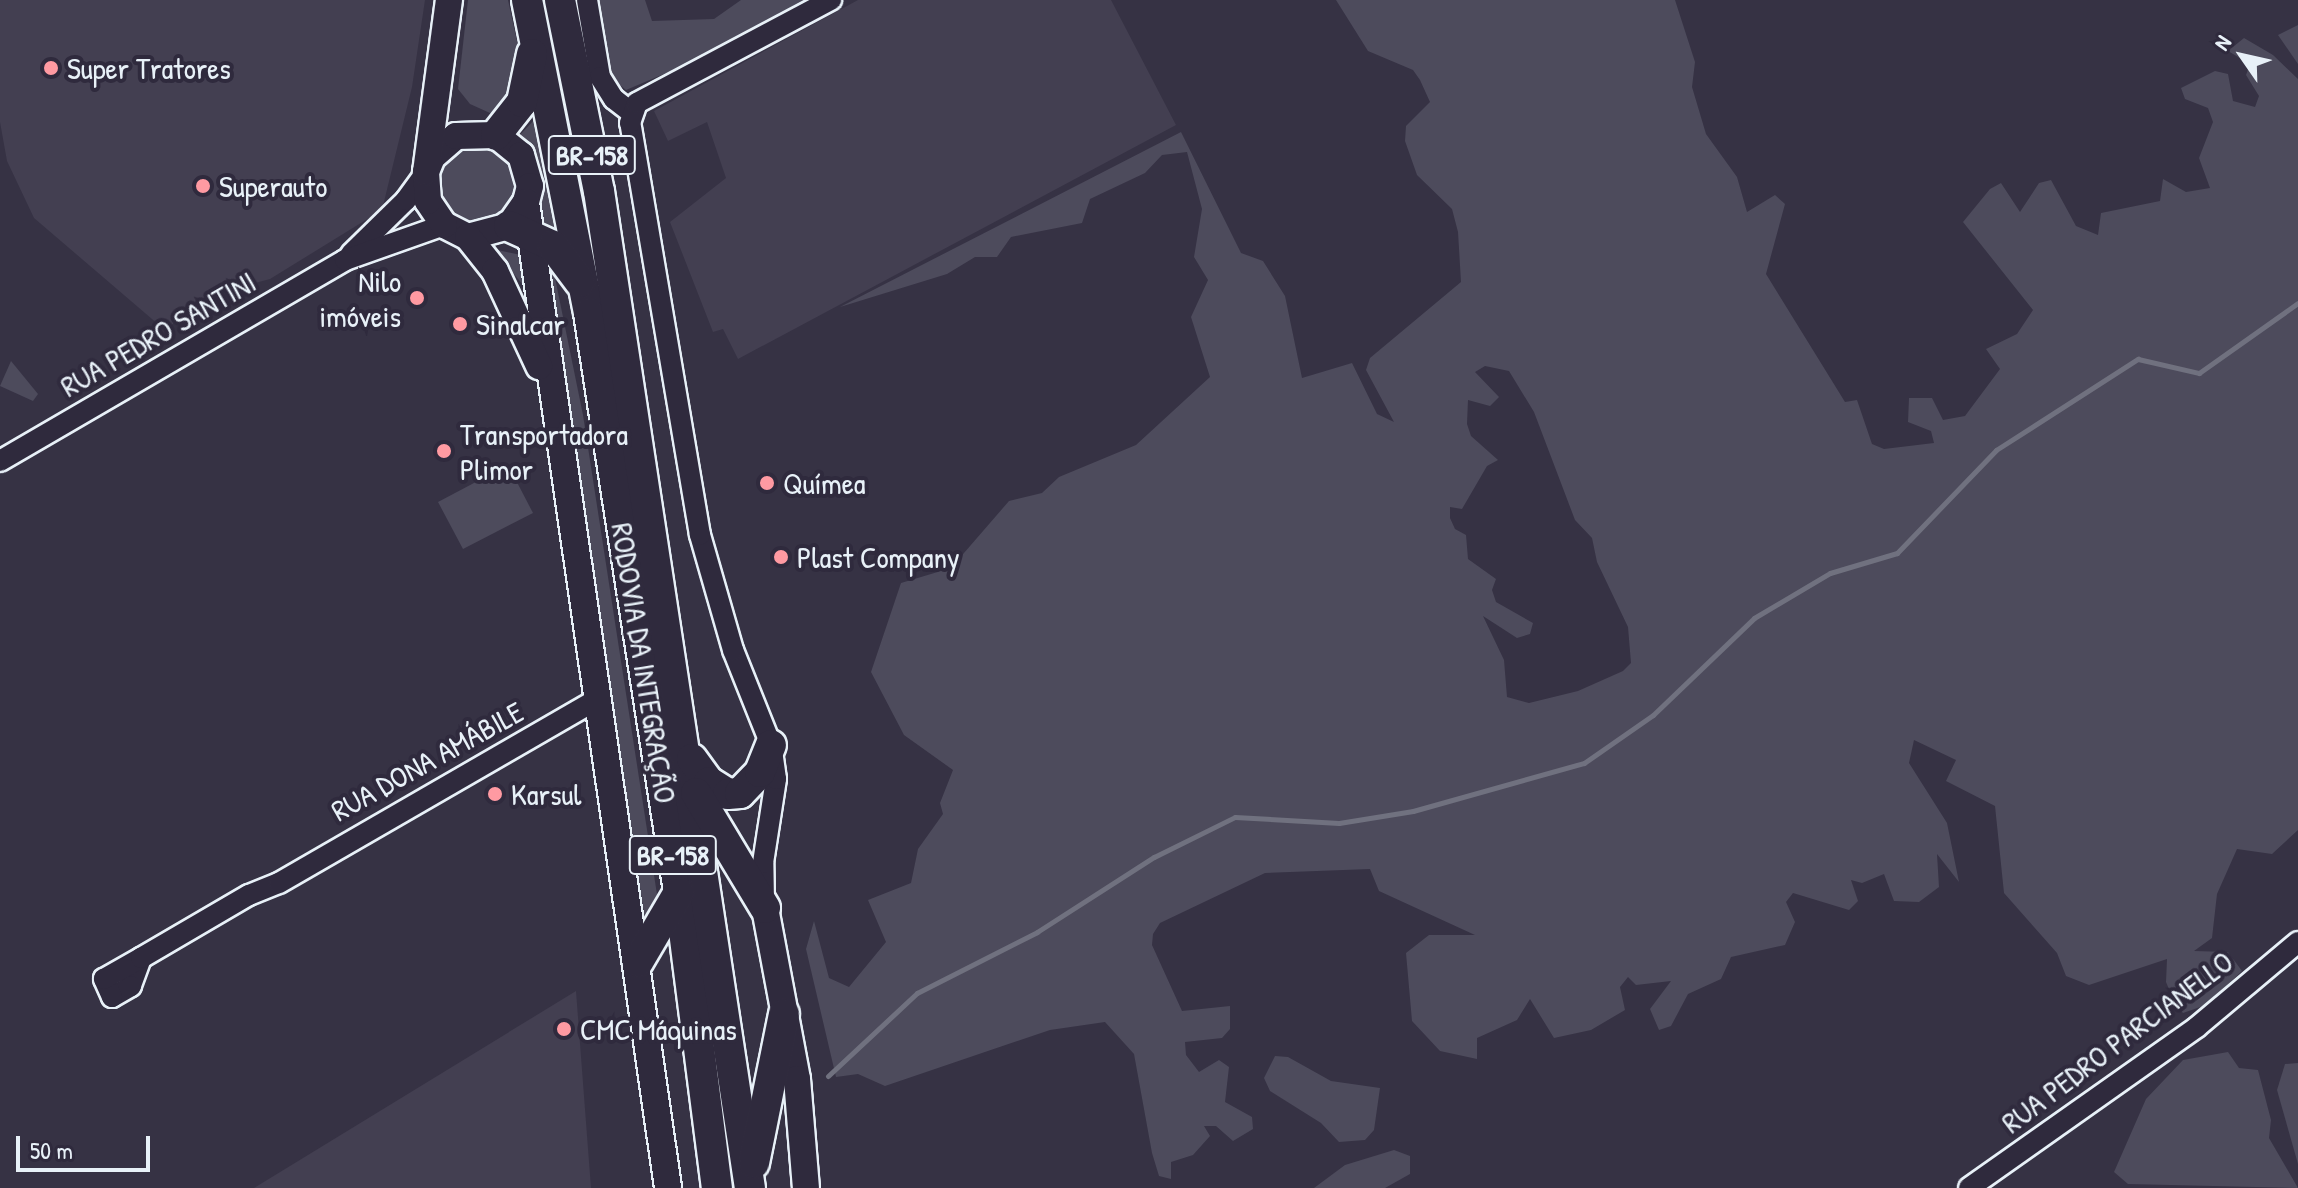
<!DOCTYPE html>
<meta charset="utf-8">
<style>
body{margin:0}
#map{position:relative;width:2298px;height:1188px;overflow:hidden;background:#363244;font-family:"Patrick Hand",sans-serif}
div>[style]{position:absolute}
.built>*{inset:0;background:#433f51}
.green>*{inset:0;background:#4d4b5c}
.round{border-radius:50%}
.stream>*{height:5px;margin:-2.5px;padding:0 2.5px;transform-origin:2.5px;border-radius:2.5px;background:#70717f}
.roads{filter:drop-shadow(2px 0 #e8f1f8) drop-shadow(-2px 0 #e8f1f8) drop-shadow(0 2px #e8f1f8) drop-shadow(0 -2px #e8f1f8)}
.minor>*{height:20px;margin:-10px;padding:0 10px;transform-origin:10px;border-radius:10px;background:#2f2a3d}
.major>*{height:26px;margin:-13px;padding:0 13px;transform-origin:13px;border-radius:13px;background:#2f2a3d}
.highway>*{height:30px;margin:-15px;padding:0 15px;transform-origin:15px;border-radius:15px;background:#2f2a3d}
.dots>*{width:22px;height:22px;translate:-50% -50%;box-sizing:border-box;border:4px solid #2f2a3d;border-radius:50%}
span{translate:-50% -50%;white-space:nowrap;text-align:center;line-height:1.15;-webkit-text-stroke:8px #2f2a3d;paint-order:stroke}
.shield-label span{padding:2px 6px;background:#2f2a3d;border:2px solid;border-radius:6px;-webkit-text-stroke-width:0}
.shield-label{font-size:28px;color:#e8f1f8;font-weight:700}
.poi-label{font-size:30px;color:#e8f1f8}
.left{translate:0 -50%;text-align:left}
.right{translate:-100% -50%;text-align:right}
.street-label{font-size:30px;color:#e8f1f8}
.north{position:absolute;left:2202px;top:16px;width:80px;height:80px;-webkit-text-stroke:6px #2f2a3d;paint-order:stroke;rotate:304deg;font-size:22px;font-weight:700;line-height:32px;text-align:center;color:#e8f1f8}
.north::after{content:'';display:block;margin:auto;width:28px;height:36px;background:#e8f1f8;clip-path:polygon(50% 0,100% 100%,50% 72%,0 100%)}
.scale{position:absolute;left:16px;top:1136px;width:134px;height:36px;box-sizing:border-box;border:4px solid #e8f1f8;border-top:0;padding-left:10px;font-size:24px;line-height:28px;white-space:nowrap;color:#e8f1f8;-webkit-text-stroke:6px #2f2a3d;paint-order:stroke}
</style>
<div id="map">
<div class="built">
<div style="clip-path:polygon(0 0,425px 0,412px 87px,382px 210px,270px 279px,216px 293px,186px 310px,166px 331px,34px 218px,7px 161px,0 122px)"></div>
<div style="clip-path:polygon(858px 0,1111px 0,1176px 125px,738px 359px,723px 329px,713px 332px,670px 222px,726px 178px,707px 122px,668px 141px,654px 111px)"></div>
<div style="clip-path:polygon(576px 991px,591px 1188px,254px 1188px)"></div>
</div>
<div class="green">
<div style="clip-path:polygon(468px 0,508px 0,524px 74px,512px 109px,490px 113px,470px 104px,458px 89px)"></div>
<div style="clip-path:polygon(595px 0,645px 0,652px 21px,714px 19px,741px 0,814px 0,723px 49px,626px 90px,609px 76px)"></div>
<div style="clip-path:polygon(evenodd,1336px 0,1675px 0,1695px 62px,1692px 87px,1706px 134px,1737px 177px,1747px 212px,1775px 195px,1785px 204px,1766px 274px,1845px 402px,1857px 400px,1872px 444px,1884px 449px,1934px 443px,1931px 431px,1908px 422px,1909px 398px,1932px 398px,1943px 420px,1965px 416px,2000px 369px,1986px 349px,2017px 334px,2033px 310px,1963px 222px,1990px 189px,2001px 183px,2020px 212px,2039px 183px,2051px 180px,2076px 226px,2098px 235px,2101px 213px,2160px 201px,2163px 179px,2186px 192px,2210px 188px,2199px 158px,2213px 122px,2208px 108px,2185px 99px,2181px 88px,2215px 71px,2228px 74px,2233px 101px,2255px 107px,2259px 96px,2246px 75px,2250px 64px,2228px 51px,2244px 38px,2273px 55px,2298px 79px,2298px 830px,2272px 854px,2237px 849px,2217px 894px,2212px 938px,2194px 951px,2228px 952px,2242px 971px,2206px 1005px,2183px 1013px,2175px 1004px,2166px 982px,2167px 959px,2089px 985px,2066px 976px,2057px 953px,2004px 893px,1995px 806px,1946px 781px,1956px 760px,1914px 740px,1909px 763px,1947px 823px,1959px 882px,1937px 854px,1939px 887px,1919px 902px,1894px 901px,1884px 874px,1862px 883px,1851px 880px,1858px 901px,1849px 910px,1793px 893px,1786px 902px,1795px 922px,1785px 945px,1731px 957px,1721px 979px,1688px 994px,1671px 1026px,1659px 1030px,1650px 1009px,1671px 981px,1636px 985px,1628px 977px,1620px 987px,1625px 1010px,1591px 1030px,1554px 1038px,1530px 999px,1517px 1020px,1477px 1038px,1477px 1059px,1440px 1051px,1412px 1021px,1406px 953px,1429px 935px,1475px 935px,1379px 891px,1370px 869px,1265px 873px,1160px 923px,1153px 934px,1152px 945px,1182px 1011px,1230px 1006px,1230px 1029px,1222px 1038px,1185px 1042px,1186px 1055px,1199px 1072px,1219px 1060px,1229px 1067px,1225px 1102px,1252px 1117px,1253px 1129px,1233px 1141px,1216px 1126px,1204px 1126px,1210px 1136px,1193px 1155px,1171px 1162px,1171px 1179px,1159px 1176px,1152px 1153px,1134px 1054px,1105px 1022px,1050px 1030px,885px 1086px,858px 1074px,836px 1077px,806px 949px,814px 921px,829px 978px,849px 987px,886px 942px,868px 900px,911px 883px,918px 849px,943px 814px,940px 803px,953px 770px,904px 735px,871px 672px,901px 583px,951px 568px,1009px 501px,1042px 493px,1059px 477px,1136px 445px,1210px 377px,1191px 317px,1208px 280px,1194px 257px,1202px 209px,1187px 152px,1162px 155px,1145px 173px,1090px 199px,1082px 223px,1011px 237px,997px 257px,975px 257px,947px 274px,840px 307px,1181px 132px,1241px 253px,1263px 261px,1285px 296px,1302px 378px,1352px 363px,1377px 414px,1394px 422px,1366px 370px,1370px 358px,1461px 282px,1458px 232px,1452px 209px,1417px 175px,1405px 141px,1406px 126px,1430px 102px,1420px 80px,1413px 70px,1368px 51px,1336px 0,1485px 366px,1509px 371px,1534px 412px,1575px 520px,1592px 538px,1597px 562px,1628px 627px,1631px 663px,1623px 671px,1578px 691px,1529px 703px,1507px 697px,1504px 660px,1483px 616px,1517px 638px,1530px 634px,1533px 623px,1496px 602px,1492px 590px,1496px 579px,1468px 559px,1466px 535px,1455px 529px,1450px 518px,1450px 507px,1462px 509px,1487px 466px,1498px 460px,1471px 436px,1467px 424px,1468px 400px,1490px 406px,1499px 397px,1475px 372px,1485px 366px)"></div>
<div style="clip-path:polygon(2298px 25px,2298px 64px,2278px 35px)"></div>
<div style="clip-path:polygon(536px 118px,548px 168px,558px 241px,545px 237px,536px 159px,518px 137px)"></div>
<div class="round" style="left:438px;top:146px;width:76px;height:76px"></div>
<div style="clip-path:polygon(493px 249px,521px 255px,524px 286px)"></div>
<div style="clip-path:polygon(545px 264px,553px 268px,583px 415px,658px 901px,646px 927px)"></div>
<div style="clip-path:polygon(11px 361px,38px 394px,33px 401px,0 386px)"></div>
<div style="clip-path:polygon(508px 465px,533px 513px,463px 549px,438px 502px)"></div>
<div style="clip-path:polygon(2228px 1052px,2239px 1068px,2258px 1070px,2271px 1120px,2269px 1138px,2298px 1188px,2128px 1184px,2114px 1172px,2146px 1099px,2183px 1060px)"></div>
<div style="clip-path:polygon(1275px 1056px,1288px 1057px,1331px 1081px,1380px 1088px,1374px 1130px,1365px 1140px,1339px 1142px,1321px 1123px,1270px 1091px,1264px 1078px)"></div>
<div style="clip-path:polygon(2298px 1063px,2298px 1164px,2277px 1090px,2285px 1064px)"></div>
<div style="clip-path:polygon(1394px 1150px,1410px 1156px,1410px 1174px,1385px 1188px,1314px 1188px,1345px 1165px)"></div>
</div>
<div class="stream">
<div style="left:828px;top:1076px;width:122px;rotate:-43deg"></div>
<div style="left:917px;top:993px;width:135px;rotate:-26.9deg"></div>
<div style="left:1037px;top:932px;width:139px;rotate:-32.7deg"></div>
<div style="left:1154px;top:857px;width:90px;rotate:-26.3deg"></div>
<div style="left:1235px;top:817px;width:104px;rotate:3.3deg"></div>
<div style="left:1339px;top:823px;width:75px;rotate:-9.2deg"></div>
<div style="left:1413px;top:811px;width:178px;rotate:-15.7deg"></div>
<div style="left:1584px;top:763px;width:84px;rotate:-34.8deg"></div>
<div style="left:1653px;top:715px;width:140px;rotate:-43.8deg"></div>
<div style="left:1754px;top:618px;width:88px;rotate:-30.6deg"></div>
<div style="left:1830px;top:573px;width:70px;rotate:-16.6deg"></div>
<div style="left:1897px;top:553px;width:143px;rotate:-46.1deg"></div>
<div style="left:1996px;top:450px;width:169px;rotate:-32.7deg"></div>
<div style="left:2138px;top:359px;width:63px;rotate:12.9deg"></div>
<div style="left:2199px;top:373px;width:121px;rotate:-35.3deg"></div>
</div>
<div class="roads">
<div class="minor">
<div style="left:587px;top:0;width:78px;rotate:80.4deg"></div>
<div style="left:600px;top:77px;width:26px;rotate:58deg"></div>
<div style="left:614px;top:99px;width:23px;rotate:38deg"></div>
<div style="left:351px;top:254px;width:77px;rotate:-44.5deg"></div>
<div style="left:406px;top:200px;width:34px;rotate:-54deg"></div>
<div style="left:0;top:461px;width:399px;rotate:-30.2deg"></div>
<div style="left:345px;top:260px;width:105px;rotate:-19.5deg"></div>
<div style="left:764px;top:902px;width:39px;rotate:-91deg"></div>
<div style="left:763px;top:863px;width:85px;rotate:-81.2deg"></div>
<div style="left:776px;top:779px;width:34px;rotate:-98deg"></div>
<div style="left:771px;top:745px;width:102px;rotate:-111.8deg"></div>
<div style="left:733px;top:650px;width:120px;rotate:-106deg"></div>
<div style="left:700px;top:535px;width:418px;rotate:-99.6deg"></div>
<div style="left:630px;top:123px;width:21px;rotate:-71deg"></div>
<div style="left:637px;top:103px;width:220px;rotate:-28deg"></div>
<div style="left:141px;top:958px;width:30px;rotate:110deg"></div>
<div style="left:131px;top:986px;width:22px;rotate:150deg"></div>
<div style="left:112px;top:997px;width:20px;rotate:-114deg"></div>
<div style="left:104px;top:979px;width:43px;rotate:-29.6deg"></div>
<div style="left:141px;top:958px;width:125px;rotate:-30.3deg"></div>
<div style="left:249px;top:895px;width:32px;rotate:-22deg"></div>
<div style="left:279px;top:883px;width:368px;rotate:-30deg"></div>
<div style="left:1969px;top:1188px;width:279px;rotate:-35.2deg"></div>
<div style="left:2197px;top:1027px;width:132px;rotate:-40.1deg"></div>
</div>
<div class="major">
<div style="left:426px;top:172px;width:16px;rotate:-68deg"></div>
<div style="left:432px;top:157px;width:32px;rotate:-41deg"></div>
<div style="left:456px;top:136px;width:40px;rotate:-1.4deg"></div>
<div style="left:496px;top:135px;width:32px;rotate:39deg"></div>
<div style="left:521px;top:155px;width:32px;rotate:74deg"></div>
<div style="left:530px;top:186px;width:16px;rotate:104deg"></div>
<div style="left:526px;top:202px;width:29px;rotate:125deg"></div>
<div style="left:509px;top:226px;width:42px;rotate:165deg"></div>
<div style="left:468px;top:237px;width:27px;rotate:-153deg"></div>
<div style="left:444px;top:225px;width:29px;rotate:-124deg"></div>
<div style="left:428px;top:201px;width:29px;rotate:-94deg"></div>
<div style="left:426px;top:172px;width:174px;rotate:-82.4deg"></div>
<div style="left:526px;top:202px;width:996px;rotate:81.8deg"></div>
<div style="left:468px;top:237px;width:43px;rotate:51.5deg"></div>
<div style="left:495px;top:271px;width:105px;rotate:65.1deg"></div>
<div style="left:765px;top:908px;width:174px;rotate:79.4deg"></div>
<div style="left:797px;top:1079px;width:109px;rotate:85.3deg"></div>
</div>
<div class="highway">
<div style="left:527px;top:0;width:319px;rotate:78.8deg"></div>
<div style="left:589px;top:313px;width:586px;rotate:81.16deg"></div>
<div style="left:679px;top:892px;width:298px;rotate:82.7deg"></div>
<div style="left:560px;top:0;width:195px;rotate:78.5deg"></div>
<div style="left:599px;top:191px;width:1008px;rotate:81.39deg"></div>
<div style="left:496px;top:135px;width:42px;rotate:-51.8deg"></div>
<div style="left:522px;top:102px;width:49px;rotate:-78.2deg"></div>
<div style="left:509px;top:226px;width:48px;rotate:24.4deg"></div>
<div style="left:553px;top:246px;width:45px;rotate:53.1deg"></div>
<div style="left:692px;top:759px;width:29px;rotate:54deg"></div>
<div style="left:709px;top:782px;width:22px;rotate:32deg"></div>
<div style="left:728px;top:794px;width:12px;rotate:-5deg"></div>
<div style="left:740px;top:793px;width:29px;rotate:-46deg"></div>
<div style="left:760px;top:772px;width:29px;rotate:-68deg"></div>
<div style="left:696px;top:793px;width:134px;rotate:59deg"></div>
<div style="left:638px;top:962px;width:81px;rotate:-59.6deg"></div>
<div style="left:754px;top:1163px;width:152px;rotate:-78.6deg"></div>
</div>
</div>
<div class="dots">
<div style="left:51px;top:68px;background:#ff9aa2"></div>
<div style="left:203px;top:186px;background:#ff9aa2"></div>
<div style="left:417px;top:298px;background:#ff9aa2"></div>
<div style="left:460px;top:324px;background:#ff9aa2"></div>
<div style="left:444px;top:451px;background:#ff9aa2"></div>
<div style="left:767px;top:483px;background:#ff9aa2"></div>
<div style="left:781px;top:557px;background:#ff9aa2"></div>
<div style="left:495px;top:794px;background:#ff9aa2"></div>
<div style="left:564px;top:1029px;background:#ff9aa2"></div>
</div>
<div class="shield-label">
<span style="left:592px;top:155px">BR-158</span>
<span style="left:673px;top:855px">BR-158</span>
</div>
<div class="poi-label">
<span class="left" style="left:67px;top:68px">Super Tratores</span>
<span class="left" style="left:219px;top:186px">Superauto</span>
<span class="right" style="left:401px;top:298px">Nilo<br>imóveis</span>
<span class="left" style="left:476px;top:324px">Sinalcar</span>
<span class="left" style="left:460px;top:451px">Transportadora<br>Plimor</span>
<span class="left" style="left:783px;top:483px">Químea</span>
<span class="left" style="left:797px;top:557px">Plast Company</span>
<span class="left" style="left:511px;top:794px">Karsul</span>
<span class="left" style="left:580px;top:1029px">CMC Máquinas</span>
</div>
<div class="street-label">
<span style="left:158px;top:334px;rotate:-30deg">RUA PEDRO SANTINI</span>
<span style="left:644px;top:663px;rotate:81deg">RODOVIA DA INTEGRAÇÃO</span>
<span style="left:427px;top:761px;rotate:-29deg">RUA DONA AMÁBILE</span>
<span style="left:2117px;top:1042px;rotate:-37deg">RUA PEDRO PARCIANELLO</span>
</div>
<div class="north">N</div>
<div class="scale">50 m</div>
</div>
